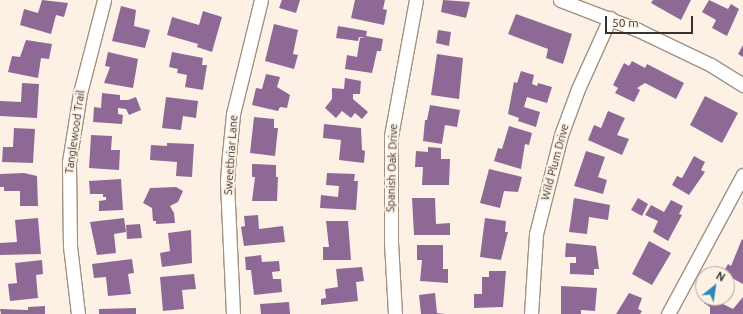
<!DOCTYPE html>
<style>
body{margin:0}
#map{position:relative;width:743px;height:314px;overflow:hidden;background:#fdf1e5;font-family:Ubuntu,sans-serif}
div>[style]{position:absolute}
.building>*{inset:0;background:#8e6995}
.roads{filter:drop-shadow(1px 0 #9f9284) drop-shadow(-1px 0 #9f9284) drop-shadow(0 1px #9f9284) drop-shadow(0 -1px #9f9284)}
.minor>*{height:13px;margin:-6.5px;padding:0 6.5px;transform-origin:6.5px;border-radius:6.5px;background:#fff}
span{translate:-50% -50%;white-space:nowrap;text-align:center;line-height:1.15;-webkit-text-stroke:4px #fdf1e5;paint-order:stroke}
.street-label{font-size:11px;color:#37312b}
.north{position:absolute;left:695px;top:266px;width:40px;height:40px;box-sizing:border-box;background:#fdf1e5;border:1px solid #aea49b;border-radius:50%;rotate:30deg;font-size:11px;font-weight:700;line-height:16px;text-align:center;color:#37312b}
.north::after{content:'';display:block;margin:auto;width:14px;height:18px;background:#2f87b5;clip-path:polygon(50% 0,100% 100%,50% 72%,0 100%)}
.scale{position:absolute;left:605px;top:16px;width:88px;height:18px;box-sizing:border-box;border:2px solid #37312b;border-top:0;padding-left:5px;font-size:12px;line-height:14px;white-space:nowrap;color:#37312b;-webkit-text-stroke:3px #fdf1e5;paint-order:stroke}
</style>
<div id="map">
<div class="building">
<div style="clip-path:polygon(42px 0,68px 3px,64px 17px,56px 15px,51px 34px,20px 25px,24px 9px,38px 13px)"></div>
<div style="clip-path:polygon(282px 0,300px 0,296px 13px,279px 8px)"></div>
<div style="clip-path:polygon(355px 0,385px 0,383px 9px,387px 10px,384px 25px,351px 18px)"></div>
<div style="clip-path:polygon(443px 0,470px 2px,466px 18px,441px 12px)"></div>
<div style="clip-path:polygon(653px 0,691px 0,681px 20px,651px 3px)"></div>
<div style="clip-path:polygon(709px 0,728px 9px,731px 4px,739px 9px,727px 36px,712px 28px,716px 20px,702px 12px)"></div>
<div style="clip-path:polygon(121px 6px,136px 10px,134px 26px,150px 30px,145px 48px,112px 41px)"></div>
<div style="clip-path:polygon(203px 11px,222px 17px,212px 52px,197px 47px,198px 44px,167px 35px,172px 17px,199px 25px)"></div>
<div style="clip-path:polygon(516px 14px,572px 34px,563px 64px,546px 58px,548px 49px,508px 34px)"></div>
<div style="clip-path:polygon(274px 24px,298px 30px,293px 54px,298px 55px,294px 69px,265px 61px)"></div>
<div style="clip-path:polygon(338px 26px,367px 31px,366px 36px,383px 39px,381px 51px,377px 51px,372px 73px,345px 69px,347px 55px,357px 57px,360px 38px,366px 38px,359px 37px,358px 41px,336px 38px)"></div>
<div style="clip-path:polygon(438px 30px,451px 32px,449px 46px,436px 43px)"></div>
<div style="clip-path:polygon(26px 40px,52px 44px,49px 59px,41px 58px,38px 78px,8px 72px,12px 56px,20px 57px)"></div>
<div style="clip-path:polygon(743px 45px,743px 57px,738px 54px)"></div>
<div style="clip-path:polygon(108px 52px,138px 59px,133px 88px,104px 83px,110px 67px,105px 66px)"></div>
<div style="clip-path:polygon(172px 52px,203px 58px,202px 65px,207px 65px,203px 90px,185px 87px,187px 75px,177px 73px,178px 69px,169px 67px)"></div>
<div style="clip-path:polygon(437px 54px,463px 58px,459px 99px,431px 95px)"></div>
<div style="clip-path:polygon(632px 61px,645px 68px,647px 64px,684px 83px,676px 99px,645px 83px,637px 88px,640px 90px,634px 102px,615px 93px,618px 88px,613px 85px,624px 63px,629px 66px)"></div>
<div style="clip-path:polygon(521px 71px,534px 75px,532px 84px,537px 86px,538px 83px,552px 87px,547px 103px,527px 97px,524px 107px,540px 112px,536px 127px,518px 121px,519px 118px,508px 114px,514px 82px,517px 83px)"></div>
<div style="clip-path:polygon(266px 74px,280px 77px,277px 87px,290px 95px,287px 108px,280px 107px,278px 111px,252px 105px,256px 88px,262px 89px)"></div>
<div style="clip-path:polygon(345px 78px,361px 81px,360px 94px,353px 94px,353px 99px,368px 112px,362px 119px,355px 113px,351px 118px,342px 111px,336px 118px,325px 108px,332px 99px,332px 88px,344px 89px)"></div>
<div style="clip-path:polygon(22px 83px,39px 84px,37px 118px,0 116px,0 101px,21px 102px)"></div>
<div style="clip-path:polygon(102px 93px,120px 95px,120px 100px,128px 100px,136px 97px,141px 110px,129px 115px,126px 109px,118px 108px,118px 114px,123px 115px,122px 124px,93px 122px,94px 107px,101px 108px)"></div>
<div style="clip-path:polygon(705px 96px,738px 113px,722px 143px,690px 125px)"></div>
<div style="clip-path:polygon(166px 97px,198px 101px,196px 118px,183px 116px,181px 130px,162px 128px)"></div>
<div style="clip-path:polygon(430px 105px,460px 110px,457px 127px,445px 125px,442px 144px,423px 141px,425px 120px,427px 120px)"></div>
<div style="clip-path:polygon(608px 111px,625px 118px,617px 135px,629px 139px,622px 155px,588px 140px,594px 125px,601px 128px)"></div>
<div style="clip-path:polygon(254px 117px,274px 119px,274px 128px,278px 128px,275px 156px,250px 153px)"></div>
<div style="clip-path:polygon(324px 124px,361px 128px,362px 150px,365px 151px,364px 163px,339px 160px,341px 140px,323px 138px)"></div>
<div style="clip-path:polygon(509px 126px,532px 133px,529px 145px,525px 144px,521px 169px,494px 161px,498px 148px,502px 149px)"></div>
<div style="clip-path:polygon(14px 128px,35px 129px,33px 163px,2px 162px,3px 147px,13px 147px)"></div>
<div style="clip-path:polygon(91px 135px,112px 136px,111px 150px,120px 150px,119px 170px,89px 168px)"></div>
<div style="clip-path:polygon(167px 143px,194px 144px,192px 177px,176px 176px,177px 162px,150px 160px,151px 145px,167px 146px)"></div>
<div style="clip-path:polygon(428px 147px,441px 148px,441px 159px,450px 159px,449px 185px,422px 185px,423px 167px,415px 167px,416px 151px,428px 152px)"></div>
<div style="clip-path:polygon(586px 151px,605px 157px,598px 177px,607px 180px,603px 194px,574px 186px)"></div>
<div style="clip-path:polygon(694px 156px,705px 162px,701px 170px,705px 172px,689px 195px,672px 185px,677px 176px,682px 178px)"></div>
<div style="clip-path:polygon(252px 164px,276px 165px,276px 177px,278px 177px,277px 201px,252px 201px,255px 177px,252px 177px)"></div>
<div style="clip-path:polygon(489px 169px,522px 177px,518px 192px,504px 191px,500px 208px,480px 203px)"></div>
<div style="clip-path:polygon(24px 173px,37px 176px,38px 206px,20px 206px,20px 191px,4px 191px,4px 187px,0 187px,0 174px)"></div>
<div style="clip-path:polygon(327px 173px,355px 174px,354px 181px,358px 181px,356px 210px,320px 208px,321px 195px,338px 197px,339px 186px,326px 185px)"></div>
<div style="clip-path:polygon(121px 179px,123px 210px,99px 211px,99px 201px,106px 200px,106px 197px,103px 197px,103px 194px,90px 194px,89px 181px)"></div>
<div style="clip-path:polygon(176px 187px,183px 191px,178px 202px,170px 206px,174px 213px,175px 223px,156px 224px,156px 221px,153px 221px,152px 208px,143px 203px,150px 188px)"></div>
<div style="clip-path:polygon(412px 198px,435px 198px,436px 224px,450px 223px,450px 235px,414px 235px)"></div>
<div style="clip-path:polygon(574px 198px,610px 205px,608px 220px,589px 217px,587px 234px,569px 232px)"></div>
<div style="clip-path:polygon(638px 198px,648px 204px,642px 216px,631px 210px)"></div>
<div style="clip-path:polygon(671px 200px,683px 206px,679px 214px,682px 215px,668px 241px,653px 232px,658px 221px,645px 215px,651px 205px,664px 212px)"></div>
<div style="clip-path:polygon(258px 215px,259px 229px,283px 226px,285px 242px,244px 246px,241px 227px,245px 226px,244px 216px)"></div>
<div style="clip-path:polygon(38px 218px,41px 254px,0 255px,0 243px,17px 242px,15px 220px)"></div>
<div style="clip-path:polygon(124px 218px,126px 232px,114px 234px,116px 253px,97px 255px,90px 222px)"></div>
<div style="clip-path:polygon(485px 218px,506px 221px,505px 232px,508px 232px,501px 260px,480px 257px)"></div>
<div style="clip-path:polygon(326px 221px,348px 221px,351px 260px,323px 260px,323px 247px,329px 247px)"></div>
<div style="clip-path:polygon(140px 224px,142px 238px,127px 239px,126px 225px)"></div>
<div style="clip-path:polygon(191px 230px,192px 263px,162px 267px,160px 253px,170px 251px,168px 233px)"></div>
<div style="clip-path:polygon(742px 239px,743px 240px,743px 284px,723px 273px,728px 264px,731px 266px)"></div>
<div style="clip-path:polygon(649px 241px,671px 253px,652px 285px,632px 274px)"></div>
<div style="clip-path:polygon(566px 243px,596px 246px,599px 269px,594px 269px,594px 275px,570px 274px,570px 263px,576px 263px,576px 257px,565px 257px)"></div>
<div style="clip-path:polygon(417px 245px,443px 245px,443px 269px,448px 269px,448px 283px,420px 281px,422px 260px,417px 260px)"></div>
<div style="clip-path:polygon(261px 255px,262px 262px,279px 261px,280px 271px,272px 272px,273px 279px,281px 279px,282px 292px,254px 295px,251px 270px,246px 270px,245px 257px)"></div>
<div style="clip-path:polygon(132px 259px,134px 273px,128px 274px,131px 294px,108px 296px,106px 277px,94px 278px,92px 264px)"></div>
<div style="clip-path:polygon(42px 260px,43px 274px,36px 275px,38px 298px,10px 301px,8px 284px,17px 283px,15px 263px)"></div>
<div style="clip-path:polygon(362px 267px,364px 281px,356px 282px,358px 301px,321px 305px,321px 299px,326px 298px,325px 289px,338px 287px,336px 269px)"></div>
<div style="clip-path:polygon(489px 271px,506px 271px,503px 307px,474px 308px,474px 294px,482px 294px,482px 277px,489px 277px)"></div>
<div style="clip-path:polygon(194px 274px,196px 289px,182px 290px,184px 309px,163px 311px,160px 277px)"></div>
<div style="clip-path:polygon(561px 286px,597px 288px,595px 311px,581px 310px,581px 314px,561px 314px)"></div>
<div style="clip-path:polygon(435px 293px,437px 313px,445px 314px,421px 314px,419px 295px)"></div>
<div style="clip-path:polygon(629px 293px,642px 298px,638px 309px,642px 311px,640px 314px,616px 314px)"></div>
<div style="clip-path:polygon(743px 297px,743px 314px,710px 314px,710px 307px,704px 303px,707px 298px,720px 298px,719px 302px,733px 309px)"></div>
<div style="clip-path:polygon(289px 302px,290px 314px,261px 314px,260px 304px)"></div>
<div style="clip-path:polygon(45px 306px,45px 314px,1px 314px,0 309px,28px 310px,28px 307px)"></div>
<div style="clip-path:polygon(136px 308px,136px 314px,99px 314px,99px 309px)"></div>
</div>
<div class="roads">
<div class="minor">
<div style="left:560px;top:0;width:84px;rotate:21deg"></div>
<div style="left:638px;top:30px;width:81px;rotate:25.6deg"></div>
<div style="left:711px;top:65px;width:38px;rotate:32deg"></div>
<div style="left:78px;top:314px;width:68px;rotate:-96.7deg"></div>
<div style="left:70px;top:246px;width:84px;rotate:-90.7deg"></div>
<div style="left:69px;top:162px;width:70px;rotate:-80.9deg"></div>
<div style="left:80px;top:93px;width:96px;rotate:-75.5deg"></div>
<div style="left:233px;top:314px;width:132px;rotate:-92.6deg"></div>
<div style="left:227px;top:182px;width:27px;rotate:-86deg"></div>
<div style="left:229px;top:155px;width:41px;rotate:-84.4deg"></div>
<div style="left:233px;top:114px;width:117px;rotate:-76.2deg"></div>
<div style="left:395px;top:314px;width:72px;rotate:-93.2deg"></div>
<div style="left:391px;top:242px;width:106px;rotate:-90deg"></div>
<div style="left:391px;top:136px;width:138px;rotate:-79.6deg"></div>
<div style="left:531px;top:314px;width:80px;rotate:-86.4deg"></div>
<div style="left:536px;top:234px;width:102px;rotate:-75.8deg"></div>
<div style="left:561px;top:135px;width:49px;rotate:-69.7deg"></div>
<div style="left:578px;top:89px;width:78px;rotate:-65.7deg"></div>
<div style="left:668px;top:314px;width:158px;rotate:-61.7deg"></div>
</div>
</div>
<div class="street-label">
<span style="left:75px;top:132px;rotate:-82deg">Tanglewood Trail</span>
<span style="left:231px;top:155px;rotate:-86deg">Sweetbriar Lane</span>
<span style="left:555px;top:162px;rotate:-75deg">Wild Plum Drive</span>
<span style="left:392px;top:168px;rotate:-88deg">Spanish Oak Drive</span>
</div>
<div class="north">N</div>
<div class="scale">50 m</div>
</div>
